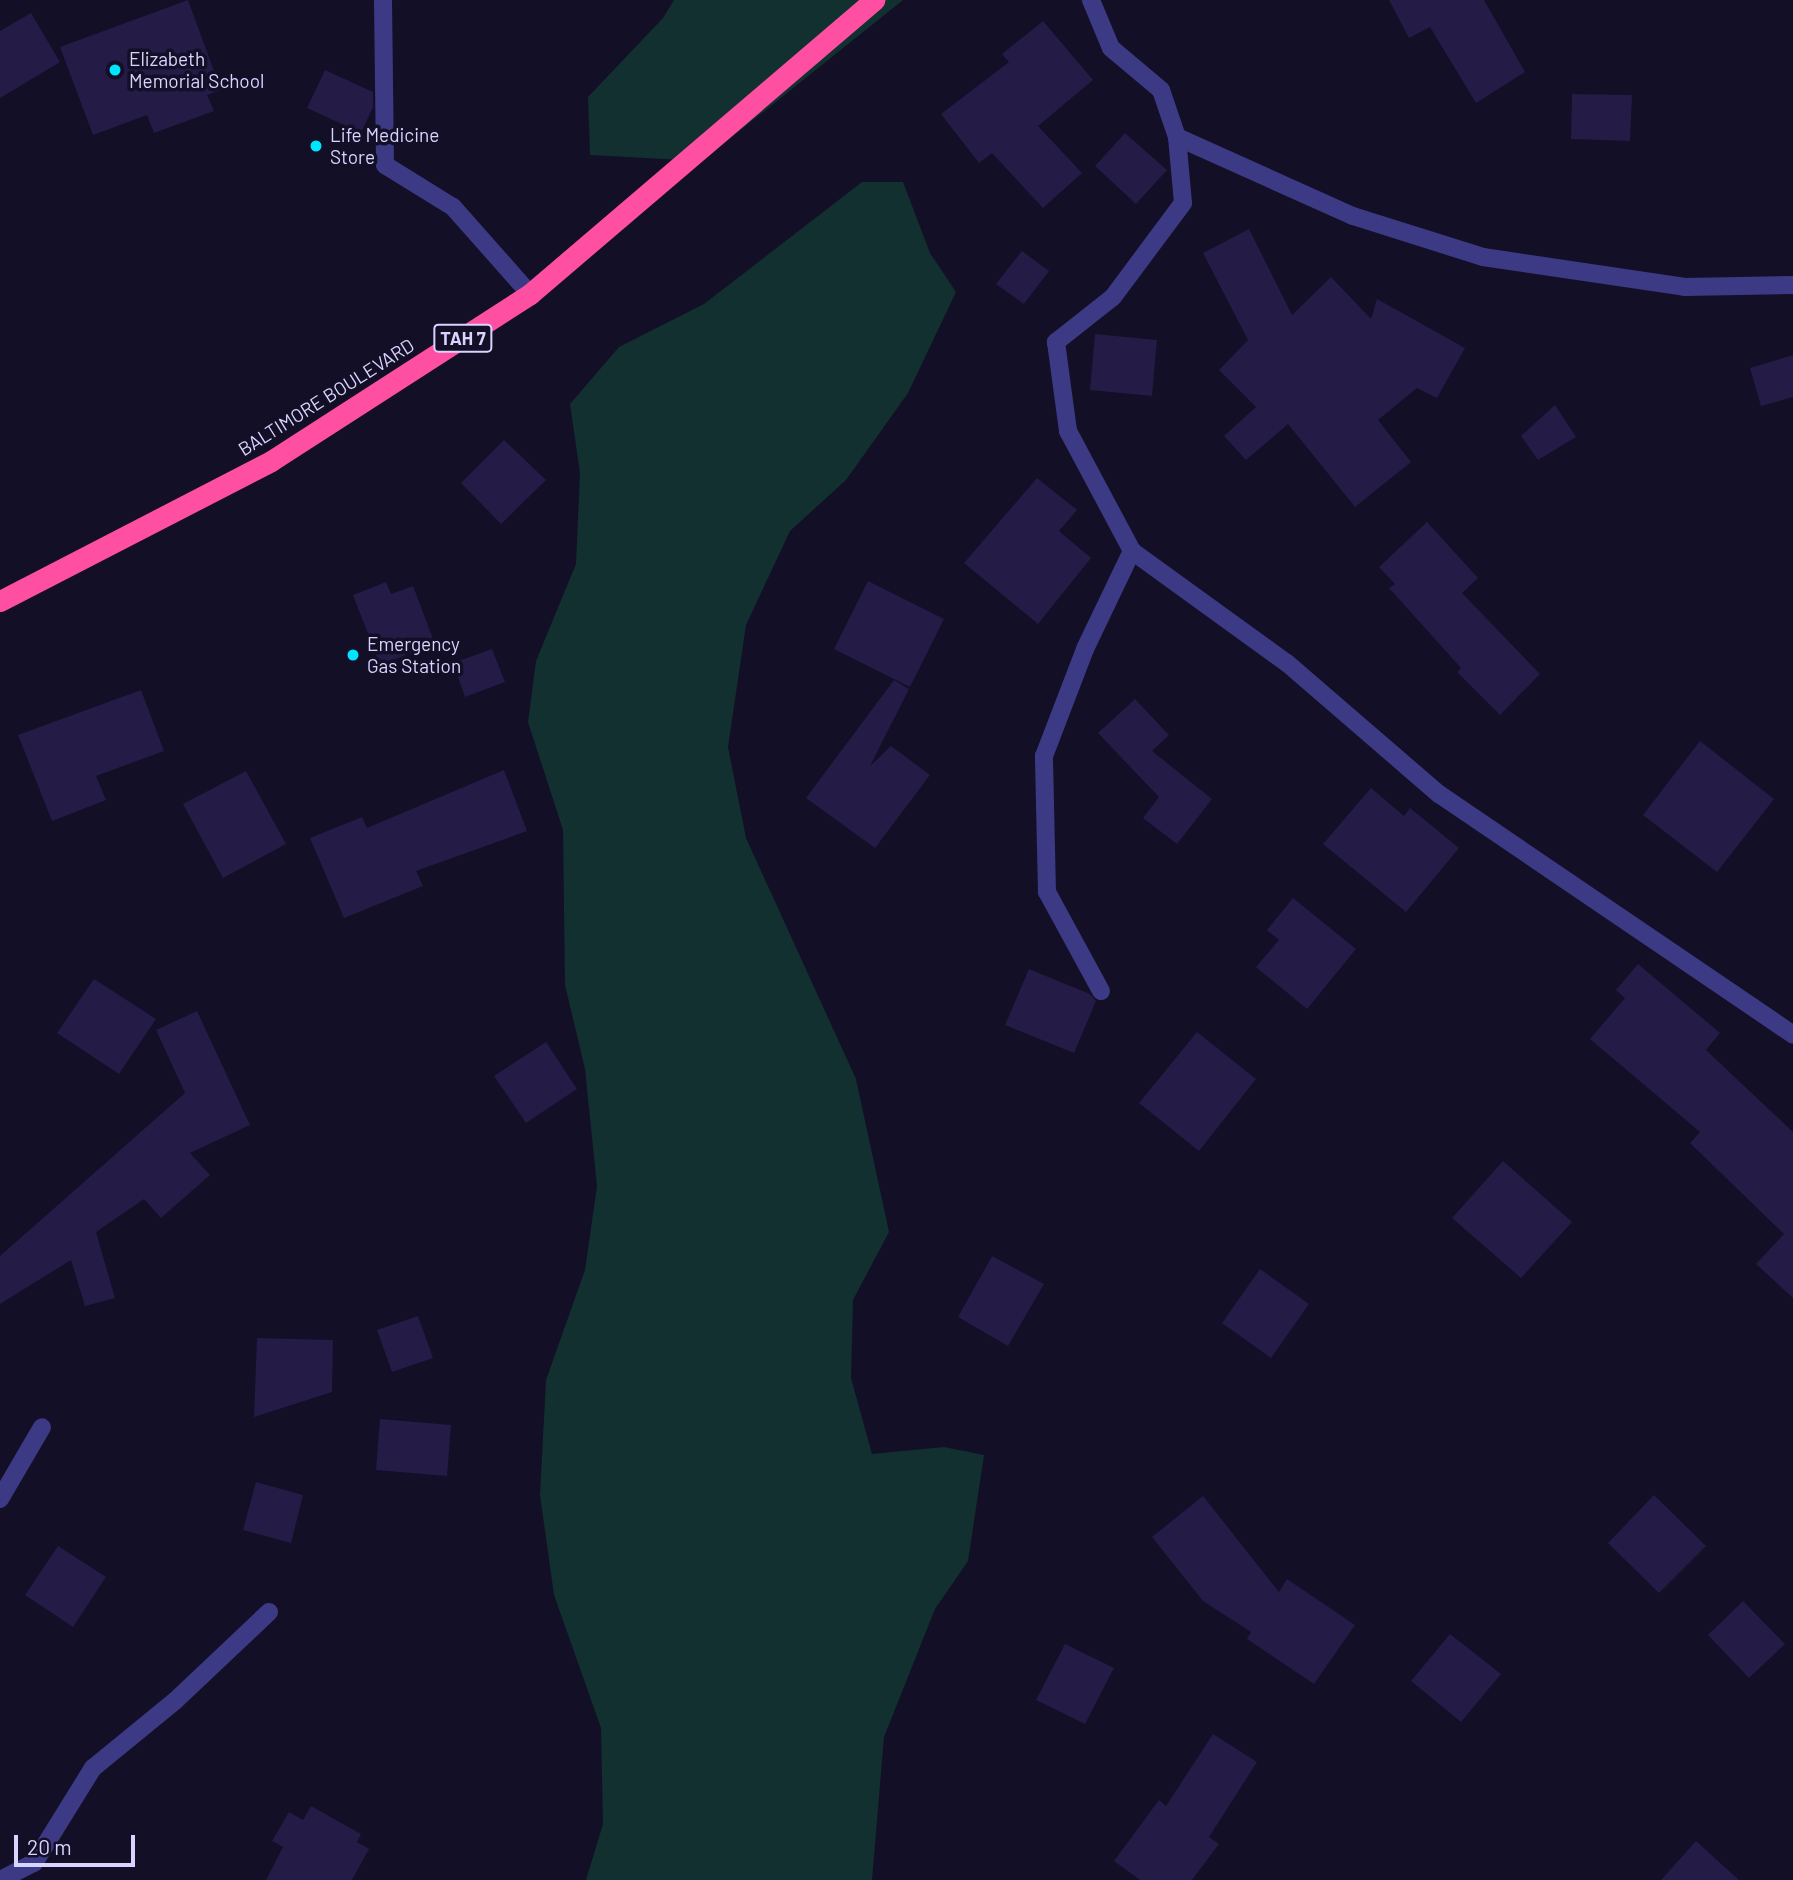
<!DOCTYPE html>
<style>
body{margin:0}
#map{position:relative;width:1793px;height:1880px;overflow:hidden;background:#130f26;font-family:Barlow,sans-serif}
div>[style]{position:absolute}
.green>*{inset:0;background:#12302f}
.building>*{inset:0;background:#241b47}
.street>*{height:18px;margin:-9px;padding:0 9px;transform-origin:9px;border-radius:9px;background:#3d3a85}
.highway>*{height:21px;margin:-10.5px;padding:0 10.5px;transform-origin:10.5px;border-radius:10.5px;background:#ff4fa3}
.dots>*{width:19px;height:19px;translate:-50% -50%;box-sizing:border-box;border:4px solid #130f26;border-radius:50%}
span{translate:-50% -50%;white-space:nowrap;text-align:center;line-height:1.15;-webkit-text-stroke:7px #130f26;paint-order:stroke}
.shield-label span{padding:2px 5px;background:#130f26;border:2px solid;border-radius:5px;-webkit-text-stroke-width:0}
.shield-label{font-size:18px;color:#d9d4ff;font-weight:700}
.poi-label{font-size:19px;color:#d9d4ff}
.left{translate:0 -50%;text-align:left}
.street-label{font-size:19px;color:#d9d4ff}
.scale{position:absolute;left:14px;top:1835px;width:121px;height:32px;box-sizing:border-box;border:4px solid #d9d4ff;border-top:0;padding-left:9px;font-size:21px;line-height:24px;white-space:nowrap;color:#d9d4ff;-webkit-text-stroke:5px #130f26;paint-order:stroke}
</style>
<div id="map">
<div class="green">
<div style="clip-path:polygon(674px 0,903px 0,702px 161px,590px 155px,588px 97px,663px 18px)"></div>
<div style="clip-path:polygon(862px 182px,903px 182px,930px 253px,956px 292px,908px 393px,846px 480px,790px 531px,746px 625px,728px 747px,746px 838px,856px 1079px,889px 1232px,853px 1300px,851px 1378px,872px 1454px,944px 1447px,984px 1455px,968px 1561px,935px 1609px,884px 1737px,872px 1880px,586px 1880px,603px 1824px,601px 1728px,554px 1595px,540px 1495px,546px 1380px,585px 1270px,597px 1186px,585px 1069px,565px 985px,563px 830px,528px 722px,536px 661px,576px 564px,580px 473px,570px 404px,619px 347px,704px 304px)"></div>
</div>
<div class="building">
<div style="clip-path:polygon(188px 0,221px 90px,207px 95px,214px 111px,154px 133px,147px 115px,93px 135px,60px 47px)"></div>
<div style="clip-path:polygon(1389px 0,1484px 0,1525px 72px,1476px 103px,1430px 27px,1409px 38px)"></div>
<div style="clip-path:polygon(31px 13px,60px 62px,0 98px,0 31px)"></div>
<div style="clip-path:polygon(1043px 21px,1093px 80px,1038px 126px,1082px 173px,1043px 208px,992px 153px,979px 163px,941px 114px,1009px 62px,1002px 54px)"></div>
<div style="clip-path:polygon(325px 70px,373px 92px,373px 107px,361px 133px,307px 108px)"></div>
<div style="clip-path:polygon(1572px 94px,1632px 95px,1630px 141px,1571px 139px)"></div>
<div style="clip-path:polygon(1125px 133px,1167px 170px,1136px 204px,1095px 166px)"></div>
<div style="clip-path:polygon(1249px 229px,1292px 315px,1331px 277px,1371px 319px,1377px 299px,1465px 348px,1437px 398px,1417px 388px,1378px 420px,1411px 462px,1355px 507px,1288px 424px,1246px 460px,1224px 436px,1256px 407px,1219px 370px,1248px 340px,1203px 253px)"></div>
<div style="clip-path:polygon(1022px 251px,1049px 271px,1024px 304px,996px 284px)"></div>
<div style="clip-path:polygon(1095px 334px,1157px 340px,1152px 396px,1090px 390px)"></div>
<div style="clip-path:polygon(1793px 355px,1793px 397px,1761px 406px,1750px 368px)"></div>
<div style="clip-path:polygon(1555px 405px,1576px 437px,1538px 460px,1521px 436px)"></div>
<div style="clip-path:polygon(504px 440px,546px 480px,501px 524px,461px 483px)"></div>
<div style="clip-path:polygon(1037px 478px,1077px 510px,1059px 531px,1091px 558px,1038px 624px,964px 563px)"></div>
<div style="clip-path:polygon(1427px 522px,1478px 578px,1462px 593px,1540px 674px,1500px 715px,1457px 672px,1461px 668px,1389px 588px,1395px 584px,1379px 567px)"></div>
<div style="clip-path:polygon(868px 581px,944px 619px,910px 687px,834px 649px)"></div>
<div style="clip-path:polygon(386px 582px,391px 594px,413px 586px,435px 644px,380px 665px,353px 595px)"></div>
<div style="clip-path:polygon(492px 649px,505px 682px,465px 697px,453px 663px)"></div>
<div style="clip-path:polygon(894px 680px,909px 689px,870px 766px,891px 746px,930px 775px,875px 848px,806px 798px)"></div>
<div style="clip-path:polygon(141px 690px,164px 751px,96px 776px,106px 800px,52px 821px,18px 735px)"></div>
<div style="clip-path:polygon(1135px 699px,1169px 735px,1152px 751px,1212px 799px,1177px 844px,1143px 818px,1159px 797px,1098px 733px)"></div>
<div style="clip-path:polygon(1700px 741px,1774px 799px,1717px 872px,1643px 815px)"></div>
<div style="clip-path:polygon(504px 770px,527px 831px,416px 871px,423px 886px,344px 918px,310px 838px,362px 817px,367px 828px)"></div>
<div style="clip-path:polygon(246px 771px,286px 844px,223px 878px,183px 804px)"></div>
<div style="clip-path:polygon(1371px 788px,1404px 816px,1410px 808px,1459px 848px,1406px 912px,1323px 844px)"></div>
<div style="clip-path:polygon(1293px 898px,1356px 949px,1307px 1009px,1256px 967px,1279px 940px,1267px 930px)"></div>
<div style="clip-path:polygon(1638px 964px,1720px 1033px,1706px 1050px,1793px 1132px,1793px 1298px,1756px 1264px,1784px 1234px,1690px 1143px,1700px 1132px,1590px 1039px,1625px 998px,1616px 990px)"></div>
<div style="clip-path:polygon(1029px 969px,1090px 994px,1096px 1001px,1074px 1053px,1005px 1025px)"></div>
<div style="clip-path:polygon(94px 979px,156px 1019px,119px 1074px,57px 1033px)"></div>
<div style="clip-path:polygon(197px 1011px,250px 1125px,190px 1153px,210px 1175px,161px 1218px,144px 1199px,96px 1232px,115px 1298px,85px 1306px,71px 1260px,0 1304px,0 1256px,185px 1093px,156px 1030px)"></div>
<div style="clip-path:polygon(1197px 1032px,1256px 1079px,1199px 1151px,1139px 1103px)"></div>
<div style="clip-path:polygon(546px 1042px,577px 1089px,526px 1123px,494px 1076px)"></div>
<div style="clip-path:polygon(1503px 1161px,1572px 1222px,1521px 1278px,1452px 1218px)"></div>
<div style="clip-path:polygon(992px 1256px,1044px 1284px,1008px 1346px,958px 1317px)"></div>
<div style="clip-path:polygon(1260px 1269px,1309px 1304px,1271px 1358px,1222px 1323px)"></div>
<div style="clip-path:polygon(418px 1316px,433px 1358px,392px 1372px,377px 1330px)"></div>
<div style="clip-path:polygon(257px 1338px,333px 1340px,332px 1392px,254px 1417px)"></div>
<div style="clip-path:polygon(380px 1419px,451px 1425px,447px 1476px,376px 1470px)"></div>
<div style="clip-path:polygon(256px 1482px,303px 1495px,291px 1543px,243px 1530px)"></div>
<div style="clip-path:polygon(1654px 1495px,1706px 1546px,1659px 1593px,1608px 1543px)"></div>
<div style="clip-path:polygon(1203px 1496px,1279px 1592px,1287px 1579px,1355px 1625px,1314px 1684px,1247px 1639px,1251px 1632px,1203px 1601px,1152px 1537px)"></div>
<div style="clip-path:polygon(58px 1546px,106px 1577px,73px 1627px,25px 1595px)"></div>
<div style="clip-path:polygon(1743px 1601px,1785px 1644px,1749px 1678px,1708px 1635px)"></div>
<div style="clip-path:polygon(1450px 1634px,1501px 1674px,1461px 1722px,1411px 1681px)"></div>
<div style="clip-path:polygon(1065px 1644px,1114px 1668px,1085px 1724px,1036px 1700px)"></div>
<div style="clip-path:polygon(1213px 1734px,1257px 1762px,1209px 1837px,1219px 1844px,1192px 1880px,1140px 1880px,1114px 1861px,1159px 1800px,1166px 1806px)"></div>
<div style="clip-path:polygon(311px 1806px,361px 1834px,357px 1842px,369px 1849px,352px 1880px,266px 1880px,283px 1847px,272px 1841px,289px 1812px,303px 1820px)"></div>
<div style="clip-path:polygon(1696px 1841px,1739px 1880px,1661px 1880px)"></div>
</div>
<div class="street">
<div style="left:383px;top:0;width:165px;rotate:89.3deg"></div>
<div style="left:385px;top:165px;width:80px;rotate:31.7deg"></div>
<div style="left:453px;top:207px;width:116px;rotate:48.5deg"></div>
<div style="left:1091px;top:0;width:52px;rotate:67.4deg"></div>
<div style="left:1111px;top:48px;width:65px;rotate:40deg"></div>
<div style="left:1161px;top:90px;width:50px;rotate:71.2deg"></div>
<div style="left:1177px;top:137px;width:66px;rotate:84.8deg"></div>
<div style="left:1183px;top:203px;width:117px;rotate:126.7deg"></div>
<div style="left:1113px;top:297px;width:73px;rotate:141.7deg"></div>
<div style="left:1056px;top:342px;width:90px;rotate:82.3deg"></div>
<div style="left:1068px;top:431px;width:136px;rotate:61.9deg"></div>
<div style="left:1132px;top:551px;width:191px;rotate:35.9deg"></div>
<div style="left:1287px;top:663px;width:201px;rotate:40.8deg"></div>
<div style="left:1439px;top:794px;width:428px;rotate:34.2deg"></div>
<div style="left:1177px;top:137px;width:193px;rotate:24.2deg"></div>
<div style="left:1353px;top:216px;width:136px;rotate:17.5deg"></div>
<div style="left:1483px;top:257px;width:204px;rotate:8.4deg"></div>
<div style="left:1685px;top:287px;width:108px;rotate:-1.1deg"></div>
<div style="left:1101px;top:991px;width:113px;rotate:-118.6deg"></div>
<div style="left:1047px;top:892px;width:136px;rotate:-91.3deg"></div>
<div style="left:1044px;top:756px;width:115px;rotate:-69deg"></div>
<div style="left:1085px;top:649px;width:109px;rotate:-64.4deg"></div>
<div style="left:0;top:1499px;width:83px;rotate:-59.7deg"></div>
<div style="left:0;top:1880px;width:38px;rotate:-27deg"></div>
<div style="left:34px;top:1863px;width:112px;rotate:-58.2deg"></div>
<div style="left:93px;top:1768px;width:107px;rotate:-39.3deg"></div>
<div style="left:176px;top:1700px;width:128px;rotate:-43.4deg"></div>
</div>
<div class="highway">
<div style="left:0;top:601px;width:305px;rotate:-27.3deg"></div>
<div style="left:271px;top:461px;width:308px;rotate:-32.8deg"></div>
<div style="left:530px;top:294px;width:453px;rotate:-40.5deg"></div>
</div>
<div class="dots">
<div style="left:115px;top:70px;background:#00e5ff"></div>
<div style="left:316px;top:146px;background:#00e5ff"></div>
<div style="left:353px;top:655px;background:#00e5ff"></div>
</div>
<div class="shield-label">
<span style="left:463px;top:338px">TAH 7</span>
</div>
<div class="poi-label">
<span class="left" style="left:129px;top:70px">Elizabeth<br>Memorial School</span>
<span class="left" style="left:330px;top:146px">Life Medicine<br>Store</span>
<span class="left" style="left:367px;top:655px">Emergency<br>Gas Station</span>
</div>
<div class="street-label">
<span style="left:326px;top:397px;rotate:-32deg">BALTIMORE BOULEVARD</span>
</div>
<div class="scale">20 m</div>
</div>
